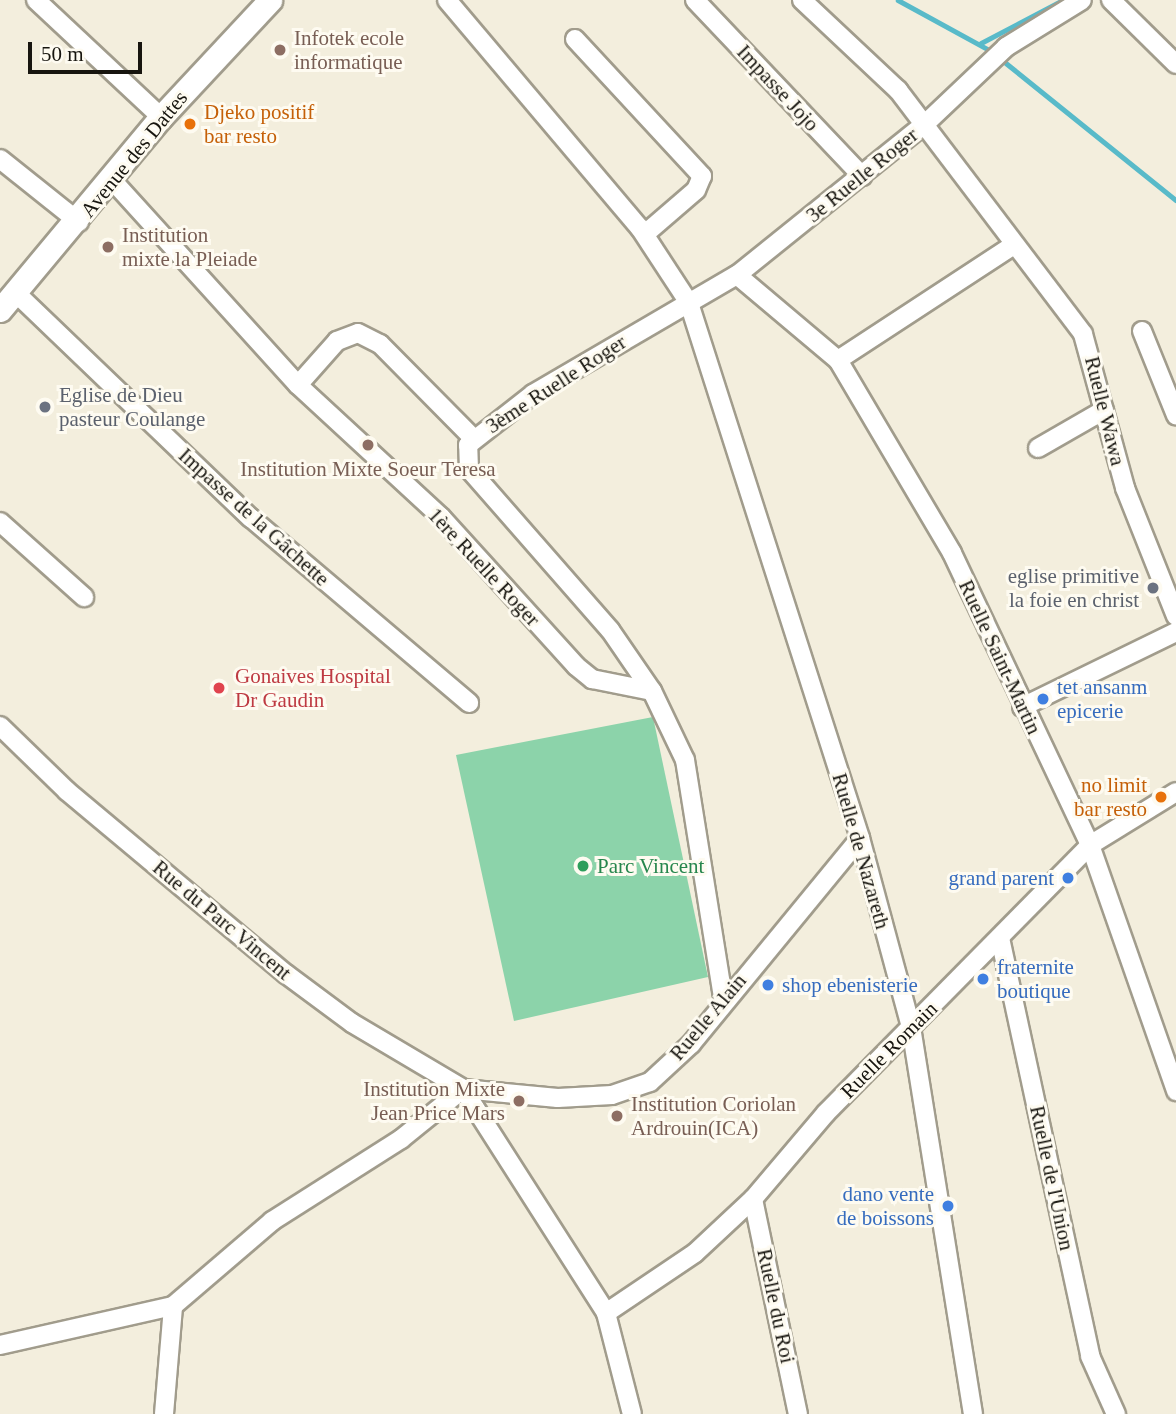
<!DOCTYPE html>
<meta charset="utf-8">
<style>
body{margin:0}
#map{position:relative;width:1176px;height:1414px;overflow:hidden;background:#f3eedd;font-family:"Times New Roman",serif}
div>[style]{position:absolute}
.green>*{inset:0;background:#8cd3aa}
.stream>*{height:4.5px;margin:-2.25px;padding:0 2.25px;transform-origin:2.25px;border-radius:2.25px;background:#58bac9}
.roads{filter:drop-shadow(2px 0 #a19c8c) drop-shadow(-2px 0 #a19c8c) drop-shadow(0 2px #a19c8c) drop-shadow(0 -2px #a19c8c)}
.minor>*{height:18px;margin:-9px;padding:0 9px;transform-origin:9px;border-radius:9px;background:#fff}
.major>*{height:23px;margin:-11.5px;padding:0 11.5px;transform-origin:11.5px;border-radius:11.5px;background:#fff}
.dots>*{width:19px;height:19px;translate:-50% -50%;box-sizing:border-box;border:4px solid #fefbf1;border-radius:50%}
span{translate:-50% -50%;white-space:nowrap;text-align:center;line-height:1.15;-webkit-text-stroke:6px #fefbf1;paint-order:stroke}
.education-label{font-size:21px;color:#785e54}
.left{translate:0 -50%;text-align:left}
.right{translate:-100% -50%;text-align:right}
.street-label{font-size:21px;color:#17150f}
.food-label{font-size:21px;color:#c56008}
.worship-label{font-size:21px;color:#5b616d}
.health-label{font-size:21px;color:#be3a42}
.shop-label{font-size:21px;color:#366cbe}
.leisure-label{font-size:21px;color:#27864d}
.scale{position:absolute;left:28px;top:42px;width:114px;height:32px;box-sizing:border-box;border:4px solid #17150f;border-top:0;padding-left:9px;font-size:21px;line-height:24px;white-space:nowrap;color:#17150f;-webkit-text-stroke:5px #fefbf1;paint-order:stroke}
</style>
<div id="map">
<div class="green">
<div style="clip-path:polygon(653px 717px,708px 977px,514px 1021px,456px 755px)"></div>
</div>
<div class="stream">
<div style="left:898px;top:0;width:106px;rotate:28.7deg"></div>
<div style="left:981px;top:43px;width:93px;rotate:-27.7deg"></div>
<div style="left:1006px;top:63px;width:218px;rotate:38.9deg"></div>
</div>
<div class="roads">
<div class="minor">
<div style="left:36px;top:0;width:171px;rotate:43.1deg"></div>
<div style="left:447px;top:0;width:299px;rotate:49.8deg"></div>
<div style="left:640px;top:228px;width:90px;rotate:56.8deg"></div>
<div style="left:689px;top:303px;width:562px;rotate:72.27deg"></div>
<div style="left:860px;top:838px;width:196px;rotate:74.9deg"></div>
<div style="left:911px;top:1027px;width:392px;rotate:80.9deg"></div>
<div style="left:695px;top:0;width:243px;rotate:46.5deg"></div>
<div style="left:802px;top:0;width:132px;rotate:43.2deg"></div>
<div style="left:898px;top:90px;width:306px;rotate:52.8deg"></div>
<div style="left:1083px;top:334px;width:160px;rotate:74.7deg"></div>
<div style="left:1125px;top:488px;width:138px;rotate:68.3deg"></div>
<div style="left:1111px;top:0;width:91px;rotate:44.6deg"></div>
<div style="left:575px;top:39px;width:187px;rotate:47.2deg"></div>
<div style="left:702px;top:176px;width:15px;rotate:113deg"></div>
<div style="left:696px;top:190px;width:67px;rotate:139.2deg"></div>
<div style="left:0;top:159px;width:101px;rotate:38.6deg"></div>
<div style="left:113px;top:181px;width:275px;rotate:47.8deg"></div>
<div style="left:298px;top:385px;width:195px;rotate:42.7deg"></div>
<div style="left:441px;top:517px;width:201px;rotate:47.8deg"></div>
<div style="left:576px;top:666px;width:21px;rotate:39deg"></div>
<div style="left:592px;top:679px;width:61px;rotate:11.3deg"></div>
<div style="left:652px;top:691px;width:76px;rotate:64.4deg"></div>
<div style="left:685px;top:760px;width:241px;rotate:80.9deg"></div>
<div style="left:737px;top:275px;width:132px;rotate:40.1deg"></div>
<div style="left:838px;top:360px;width:224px;rotate:59.4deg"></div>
<div style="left:952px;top:553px;width:323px;rotate:64.7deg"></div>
<div style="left:1090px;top:845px;width:261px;rotate:70.7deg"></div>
<div style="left:16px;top:293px;width:325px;rotate:43.8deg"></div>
<div style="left:251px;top:518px;width:286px;rotate:40.3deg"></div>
<div style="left:1142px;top:331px;width:91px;rotate:68deg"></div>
<div style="left:838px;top:360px;width:207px;rotate:-33.2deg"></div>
<div style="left:298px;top:385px;width:59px;rotate:-48.4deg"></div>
<div style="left:337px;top:341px;width:22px;rotate:-21deg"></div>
<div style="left:358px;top:333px;width:25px;rotate:27deg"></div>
<div style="left:380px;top:344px;width:132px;rotate:45.3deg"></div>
<div style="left:1038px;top:448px;width:76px;rotate:-29.9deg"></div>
<div style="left:0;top:522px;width:113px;rotate:41.8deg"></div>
<div style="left:652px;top:691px;width:74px;rotate:-124.5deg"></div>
<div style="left:610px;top:630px;width:214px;rotate:-131.2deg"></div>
<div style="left:469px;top:469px;width:24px;rotate:-92deg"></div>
<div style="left:468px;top:445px;width:83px;rotate:-38.1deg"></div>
<div style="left:533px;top:394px;width:236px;rotate:-30.3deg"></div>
<div style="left:737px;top:275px;width:241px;rotate:-38.8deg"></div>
<div style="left:925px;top:124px;width:112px;rotate:-43.5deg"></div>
<div style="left:1006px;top:47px;width:89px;rotate:-31.7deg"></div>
<div style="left:1022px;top:707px;width:171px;rotate:-26deg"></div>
<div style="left:0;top:726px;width:93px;rotate:44.1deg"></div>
<div style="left:67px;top:791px;width:285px;rotate:39.9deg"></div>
<div style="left:286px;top:974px;width:82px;rotate:36.6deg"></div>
<div style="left:352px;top:1023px;width:129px;rotate:30.7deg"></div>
<div style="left:463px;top:1089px;width:266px;rotate:57.4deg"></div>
<div style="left:606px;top:1313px;width:104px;rotate:75.6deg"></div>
<div style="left:1000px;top:938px;width:428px;rotate:77.8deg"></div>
<div style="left:1090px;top:1356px;width:64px;rotate:65.9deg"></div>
<div style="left:463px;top:1089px;width:95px;rotate:5.4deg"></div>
<div style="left:558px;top:1098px;width:54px;rotate:-3.2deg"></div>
<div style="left:612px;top:1095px;width:40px;rotate:-18.9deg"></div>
<div style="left:650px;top:1082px;width:56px;rotate:-42.8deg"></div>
<div style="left:691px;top:1044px;width:266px;rotate:-50.6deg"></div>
<div style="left:753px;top:1199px;width:220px;rotate:78.2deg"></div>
<div style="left:606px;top:1313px;width:107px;rotate:-34deg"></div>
<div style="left:695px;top:1253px;width:79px;rotate:-43deg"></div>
<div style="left:753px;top:1199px;width:113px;rotate:-49.7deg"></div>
<div style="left:826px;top:1113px;width:376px;rotate:-45.4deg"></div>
<div style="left:1090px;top:845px;width:101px;rotate:-31.6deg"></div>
<div style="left:0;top:1345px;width:177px;rotate:-12.7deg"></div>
<div style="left:164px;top:1414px;width:108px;rotate:-85.2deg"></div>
<div style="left:173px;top:1306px;width:130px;rotate:-40.6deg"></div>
<div style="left:272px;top:1221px;width:153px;rotate:-32.4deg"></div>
<div style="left:401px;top:1139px;width:80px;rotate:-38.9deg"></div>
</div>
<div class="major">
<div style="left:0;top:310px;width:251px;rotate:-50.2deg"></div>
<div style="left:161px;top:117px;width:160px;rotate:-47deg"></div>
</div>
</div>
<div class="dots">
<div style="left:280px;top:50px;background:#8d6e63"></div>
<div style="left:190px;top:124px;background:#e8710a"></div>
<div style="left:108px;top:247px;background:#8d6e63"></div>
<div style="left:45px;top:407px;background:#6b7280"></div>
<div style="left:368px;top:445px;background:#8d6e63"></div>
<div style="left:1153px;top:588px;background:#6b7280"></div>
<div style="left:219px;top:688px;background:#e0444e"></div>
<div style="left:1043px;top:699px;background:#3f7fe0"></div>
<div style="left:1161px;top:797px;background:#e8710a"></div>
<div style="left:583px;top:866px;background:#2e9e5b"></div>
<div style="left:1068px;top:878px;background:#3f7fe0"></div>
<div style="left:983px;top:979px;background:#3f7fe0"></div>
<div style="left:768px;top:985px;background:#3f7fe0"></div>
<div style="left:519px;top:1101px;background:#8d6e63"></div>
<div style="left:617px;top:1116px;background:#8d6e63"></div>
<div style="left:948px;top:1206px;background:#3f7fe0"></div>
</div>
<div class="education-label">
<span class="left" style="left:294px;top:50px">Infotek ecole<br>informatique</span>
<span class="left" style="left:122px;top:247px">Institution<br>mixte la Pleiade</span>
<span style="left:368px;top:469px">Institution Mixte Soeur Teresa</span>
<span class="right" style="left:505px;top:1101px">Institution Mixte<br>Jean Price Mars</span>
<span class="left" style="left:631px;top:1116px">Institution Coriolan<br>Ardrouin(ICA)</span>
</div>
<div class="street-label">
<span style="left:778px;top:88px;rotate:47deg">Impasse Jojo</span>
<span style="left:134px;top:154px;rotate:-51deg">Avenue des Dattes</span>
<span style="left:862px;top:175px;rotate:-39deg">3e Ruelle Roger</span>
<span style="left:556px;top:384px;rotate:-33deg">3ème Ruelle Roger</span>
<span style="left:1105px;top:411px;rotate:76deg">Ruelle Wawa</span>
<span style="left:254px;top:517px;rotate:42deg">Impasse de la Gâchette</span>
<span style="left:484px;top:567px;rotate:47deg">1ère Ruelle Roger</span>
<span style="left:1000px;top:657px;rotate:65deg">Ruelle Saint-Martin</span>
<span style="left:861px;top:851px;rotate:74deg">Ruelle de Nazareth</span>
<span style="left:222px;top:920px;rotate:40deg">Rue du Parc Vincent</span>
<span style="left:708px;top:1017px;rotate:-50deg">Ruelle Alain</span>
<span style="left:889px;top:1050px;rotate:-45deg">Ruelle Romain</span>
<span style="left:1052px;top:1178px;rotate:78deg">Ruelle de l'Union</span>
<span style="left:776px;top:1306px;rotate:78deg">Ruelle du Roi</span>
</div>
<div class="food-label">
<span class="left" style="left:204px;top:124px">Djeko positif<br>bar resto</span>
<span class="right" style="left:1147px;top:797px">no limit<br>bar resto</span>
</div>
<div class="worship-label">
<span class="left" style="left:59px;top:407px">Eglise de Dieu<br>pasteur Coulange</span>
<span class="right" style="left:1139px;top:588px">eglise primitive<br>la foie en christ</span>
</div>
<div class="health-label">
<span class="left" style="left:235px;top:688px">Gonaives Hospital<br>Dr Gaudin</span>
</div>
<div class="shop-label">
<span class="left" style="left:1057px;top:699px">tet ansanm<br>epicerie</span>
<span class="right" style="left:1054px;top:878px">grand parent</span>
<span class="left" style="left:997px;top:979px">fraternite<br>boutique</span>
<span class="left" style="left:782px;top:985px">shop ebenisterie</span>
<span class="right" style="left:934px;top:1206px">dano vente<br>de boissons</span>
</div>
<div class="leisure-label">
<span class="left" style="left:597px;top:866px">Parc Vincent</span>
</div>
<div class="scale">50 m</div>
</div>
